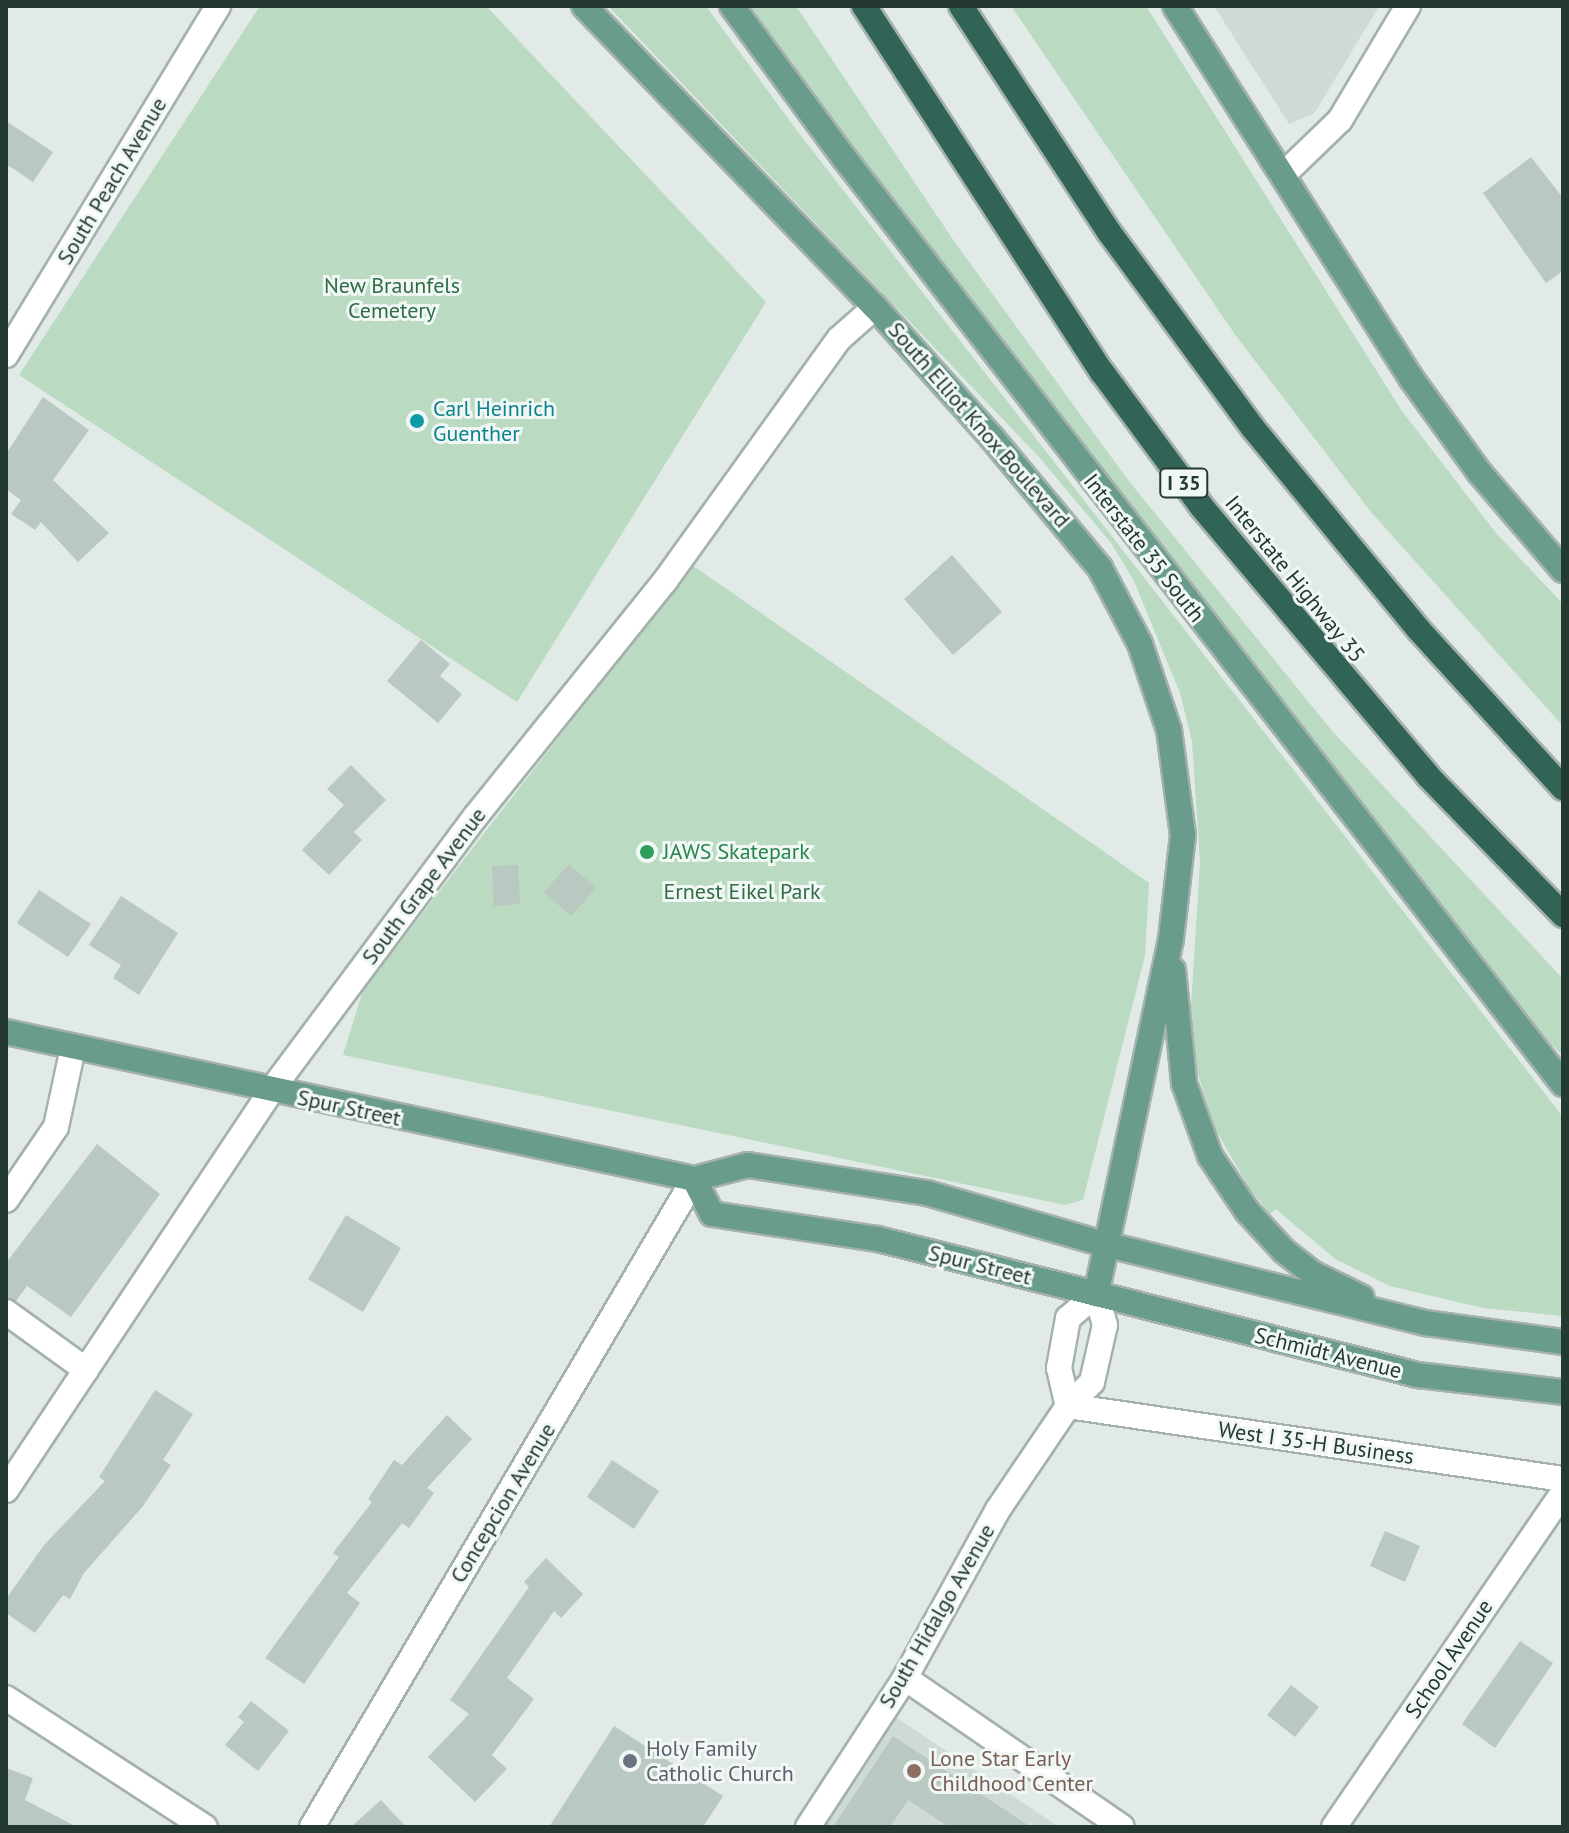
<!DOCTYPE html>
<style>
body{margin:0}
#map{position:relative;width:1569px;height:1833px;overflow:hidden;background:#e1eae6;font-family:"PT Sans",sans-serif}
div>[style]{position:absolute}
.built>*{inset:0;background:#cfdad5}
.green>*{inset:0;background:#bbdac2}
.building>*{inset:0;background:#b9c8c1}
.roads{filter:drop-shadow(2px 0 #a4b1ac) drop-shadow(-2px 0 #a4b1ac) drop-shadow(0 2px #a4b1ac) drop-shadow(0 -2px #a4b1ac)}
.minor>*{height:24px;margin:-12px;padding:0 12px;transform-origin:12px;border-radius:12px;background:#fff}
.major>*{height:24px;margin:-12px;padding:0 12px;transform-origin:12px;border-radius:12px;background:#699c8d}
.highway>*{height:24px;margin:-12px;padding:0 12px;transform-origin:12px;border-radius:12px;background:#316357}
.dots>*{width:22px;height:22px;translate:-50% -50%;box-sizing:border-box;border:4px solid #f1f7f4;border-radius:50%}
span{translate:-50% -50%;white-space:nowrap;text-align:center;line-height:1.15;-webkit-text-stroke:6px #f1f7f4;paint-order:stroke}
.shield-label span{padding:2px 6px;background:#f1f7f4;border:2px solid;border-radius:6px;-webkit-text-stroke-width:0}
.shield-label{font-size:20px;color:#233932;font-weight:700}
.street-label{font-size:22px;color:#233932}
.park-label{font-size:22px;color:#306d45}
.culture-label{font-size:22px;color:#0d838f}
.left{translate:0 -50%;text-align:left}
.leisure-label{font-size:22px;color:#27864d}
.worship-label{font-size:22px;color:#5b616d}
.education-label{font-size:22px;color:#785e54}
.frame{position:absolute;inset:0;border:8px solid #233932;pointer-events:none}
</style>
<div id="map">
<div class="built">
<div style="clip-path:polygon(1214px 6px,1379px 6px,1314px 114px,1289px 124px)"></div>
<div style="clip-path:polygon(891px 1714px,1059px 1827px,816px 1827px)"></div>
</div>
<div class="green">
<div style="clip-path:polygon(260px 6px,486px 6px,766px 302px,517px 702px,19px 375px)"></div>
<div style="clip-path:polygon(608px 6px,706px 6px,798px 132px,1563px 1117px,1563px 1316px,1483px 1308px,1390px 1286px,1335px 1259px,1276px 1209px,1270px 1214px,1249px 1188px,1213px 1125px,1195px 1064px,1190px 1022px,1200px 862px,1192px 741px,1180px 693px,1134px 581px,1111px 543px,1039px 457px)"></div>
<div style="clip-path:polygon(750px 6px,796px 6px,956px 244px,1128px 480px,1333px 732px,1563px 979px,1563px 1056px,1540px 1033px,905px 216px)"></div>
<div style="clip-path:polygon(1011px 6px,1146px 6px,1402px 411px,1496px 533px,1563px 604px,1563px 726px,1371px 512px,1236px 336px)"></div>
<div style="clip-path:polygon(692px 565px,1149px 883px,1145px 956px,1083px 1200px,1065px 1205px,343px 1055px,363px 990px)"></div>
</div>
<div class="building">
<div style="clip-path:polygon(6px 121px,53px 152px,33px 182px,6px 164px)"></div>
<div style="clip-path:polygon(1531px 157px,1563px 198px,1563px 271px,1546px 283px,1483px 193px)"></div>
<div style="clip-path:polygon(43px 397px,89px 430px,53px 480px,109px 533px,78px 562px,41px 522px,35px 530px,11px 514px,21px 500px,6px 489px,6px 454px)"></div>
<div style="clip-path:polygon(952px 555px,1002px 612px,953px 655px,904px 599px)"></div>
<div style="clip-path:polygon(421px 640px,450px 664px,440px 676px,462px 694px,438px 723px,387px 681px)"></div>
<div style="clip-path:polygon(351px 765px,386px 800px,354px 832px,362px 840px,329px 875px,302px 850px,344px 805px,327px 789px)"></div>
<div style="clip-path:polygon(569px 864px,596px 888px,571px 916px,544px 892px)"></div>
<div style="clip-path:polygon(518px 865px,520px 904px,494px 906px,492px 866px)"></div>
<div style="clip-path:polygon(39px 890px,91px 924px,68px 957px,17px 923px)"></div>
<div style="clip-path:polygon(121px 896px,178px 933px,139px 995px,113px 978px,121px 965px,89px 945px)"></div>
<div style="clip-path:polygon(97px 1144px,160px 1194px,71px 1317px,27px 1286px,16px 1301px,6px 1297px,6px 1263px)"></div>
<div style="clip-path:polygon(346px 1215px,401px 1248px,363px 1312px,308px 1279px)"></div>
<div style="clip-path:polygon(155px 1390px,193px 1414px,163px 1460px,171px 1465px,143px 1506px,84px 1573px,70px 1599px,63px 1595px,35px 1633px,6px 1613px,6px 1599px,44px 1545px,105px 1481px,99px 1477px)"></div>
<div style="clip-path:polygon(447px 1415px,472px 1439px,427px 1488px,434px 1493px,409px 1528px,402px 1523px,347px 1593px,360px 1603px,304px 1684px,265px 1658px,339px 1557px,333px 1553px,372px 1502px,368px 1499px,394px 1460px,402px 1465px)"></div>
<div style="clip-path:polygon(612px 1460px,659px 1491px,634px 1529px,587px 1497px)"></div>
<div style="clip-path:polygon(1385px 1531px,1420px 1546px,1405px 1582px,1370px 1566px)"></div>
<div style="clip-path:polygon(546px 1558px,583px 1594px,561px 1618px,554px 1611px,507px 1678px,534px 1699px,492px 1755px,507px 1769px,475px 1802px,428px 1757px,469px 1714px,450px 1700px,529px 1587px,524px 1582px)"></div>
<div style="clip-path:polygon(1520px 1641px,1553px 1663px,1495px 1748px,1462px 1724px)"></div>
<div style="clip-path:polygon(1291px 1685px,1319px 1707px,1295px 1737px,1267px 1715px)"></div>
<div style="clip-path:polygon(251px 1701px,289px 1731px,258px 1771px,225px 1745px,244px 1722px,238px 1717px)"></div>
<div style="clip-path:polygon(614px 1726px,723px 1796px,703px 1827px,549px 1827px)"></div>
<div style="clip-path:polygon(893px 1736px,1031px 1827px,949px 1827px,908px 1800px,890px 1827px,833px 1827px)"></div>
<div style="clip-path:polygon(6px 1768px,33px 1778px,25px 1800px,77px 1827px,6px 1827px)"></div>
<div style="clip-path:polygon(381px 1800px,406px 1827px,351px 1827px)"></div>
</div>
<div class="roads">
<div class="minor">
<div style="left:1283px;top:175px;width:79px;rotate:-44deg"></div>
<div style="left:1340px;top:120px;width:133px;rotate:-59.2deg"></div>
<div style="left:6px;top:355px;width:408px;rotate:-58.7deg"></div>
<div style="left:6px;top:1200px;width:88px;rotate:-55.6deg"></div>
<div style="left:56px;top:1127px;width:81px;rotate:-77.9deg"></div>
<div style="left:6px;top:1312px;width:99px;rotate:35.9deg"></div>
<div style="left:1068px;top:1406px;width:500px;rotate:8.39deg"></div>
<div style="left:6px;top:1490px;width:478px;rotate:-56.4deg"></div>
<div style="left:270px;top:1092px;width:344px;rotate:-53.3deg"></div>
<div style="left:476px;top:816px;width:302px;rotate:-51.2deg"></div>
<div style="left:665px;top:581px;width:298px;rotate:-54.3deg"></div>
<div style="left:839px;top:339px;width:48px;rotate:-41.6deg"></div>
<div style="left:905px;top:1678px;width:263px;rotate:34.5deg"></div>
<div style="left:6px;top:1698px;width:237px;rotate:33deg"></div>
<div style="left:312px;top:1827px;width:752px;rotate:-59.48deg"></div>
<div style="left:808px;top:1827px;width:178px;rotate:-56.9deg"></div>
<div style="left:905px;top:1678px;width:191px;rotate:-61.1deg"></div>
<div style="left:997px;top:1511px;width:127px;rotate:-55.9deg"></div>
<div style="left:1068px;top:1406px;width:34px;rotate:-45deg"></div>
<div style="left:1092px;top:1382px;width:58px;rotate:-77.2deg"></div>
<div style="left:1105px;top:1325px;width:32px;rotate:-106deg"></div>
<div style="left:1096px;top:1294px;width:37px;rotate:139deg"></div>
<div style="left:1068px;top:1318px;width:51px;rotate:100.2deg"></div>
<div style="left:1059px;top:1368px;width:39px;rotate:77deg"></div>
<div style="left:1334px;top:1827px;width:406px;rotate:-55.6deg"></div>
</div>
<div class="major">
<div style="left:584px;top:6px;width:419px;rotate:46deg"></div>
<div style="left:875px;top:307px;width:176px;rotate:48.2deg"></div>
<div style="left:992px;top:438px;width:169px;rotate:50.3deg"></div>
<div style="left:1100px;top:568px;width:86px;rotate:62.2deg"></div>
<div style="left:1140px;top:644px;width:91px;rotate:71.4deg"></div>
<div style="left:1169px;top:730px;width:106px;rotate:82.4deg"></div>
<div style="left:1183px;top:835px;width:105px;rotate:96.6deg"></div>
<div style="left:1171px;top:939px;width:363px;rotate:101.9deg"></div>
<div style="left:732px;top:6px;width:190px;rotate:53.6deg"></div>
<div style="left:845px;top:159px;width:1171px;rotate:52.18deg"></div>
<div style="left:1175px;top:6px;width:441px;rotate:57.6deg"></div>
<div style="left:1411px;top:378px;width:116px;rotate:54.1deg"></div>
<div style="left:1479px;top:472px;width:129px;rotate:49.4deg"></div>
<div style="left:1173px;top:970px;width:114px;rotate:84.4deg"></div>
<div style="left:1184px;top:1083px;width:77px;rotate:70.4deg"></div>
<div style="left:1210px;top:1156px;width:66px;rotate:56.1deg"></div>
<div style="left:1247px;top:1211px;width:54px;rotate:47.2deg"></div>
<div style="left:1284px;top:1251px;width:36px;rotate:38deg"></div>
<div style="left:1312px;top:1273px;width:55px;rotate:26.1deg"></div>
<div style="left:6px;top:1032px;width:704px;rotate:12.06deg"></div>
<div style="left:694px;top:1179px;width:56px;rotate:-14.5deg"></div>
<div style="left:748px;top:1165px;width:181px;rotate:8.9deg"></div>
<div style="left:927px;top:1193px;width:184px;rotate:16.1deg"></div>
<div style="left:1104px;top:1244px;width:332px;rotate:13.8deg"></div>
<div style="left:1426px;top:1323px;width:138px;rotate:7.9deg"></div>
<div style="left:694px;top:1179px;width:39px;rotate:63deg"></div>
<div style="left:712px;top:1214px;width:168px;rotate:8.6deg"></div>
<div style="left:878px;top:1239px;width:557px;rotate:14.14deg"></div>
<div style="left:1418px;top:1375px;width:146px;rotate:6.7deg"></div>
</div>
<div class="highway">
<div style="left:864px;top:6px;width:437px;rotate:57deg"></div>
<div style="left:1102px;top:372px;width:167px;rotate:53.5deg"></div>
<div style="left:1201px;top:506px;width:353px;rotate:49.9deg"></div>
<div style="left:1428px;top:776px;width:194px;rotate:45.8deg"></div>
<div style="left:961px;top:6px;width:270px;rotate:56.8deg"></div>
<div style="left:1109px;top:232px;width:243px;rotate:53.7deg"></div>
<div style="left:1253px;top:428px;width:261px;rotate:50.6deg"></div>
<div style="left:1419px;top:630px;width:214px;rotate:47.7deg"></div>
</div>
</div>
<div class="dots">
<div style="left:417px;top:421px;background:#0f9aa8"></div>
<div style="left:647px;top:852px;background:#2e9e5b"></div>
<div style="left:630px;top:1761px;background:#6b7280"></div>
<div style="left:914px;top:1771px;background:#8d6e63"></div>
</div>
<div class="shield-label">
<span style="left:1184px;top:483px">I 35</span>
</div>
<div class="street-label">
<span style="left:112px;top:181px;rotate:-59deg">South Peach Avenue</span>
<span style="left:979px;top:425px;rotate:49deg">South Elliot Knox Boulevard</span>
<span style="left:1144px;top:548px;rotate:52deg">Interstate 35 South</span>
<span style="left:1295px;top:579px;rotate:51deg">Interstate Highway 35</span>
<span style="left:424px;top:886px;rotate:-53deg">South Grape Avenue</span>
<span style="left:349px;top:1108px;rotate:12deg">Spur Street</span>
<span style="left:980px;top:1265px;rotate:14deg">Spur Street</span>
<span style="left:1328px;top:1353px;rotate:14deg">Schmidt Avenue</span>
<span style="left:1316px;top:1443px;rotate:8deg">West I 35-H Business</span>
<span style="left:503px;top:1503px;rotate:-59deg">Concepcion Avenue</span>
<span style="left:937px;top:1616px;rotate:-60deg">South Hidalgo Avenue</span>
<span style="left:1449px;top:1659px;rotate:-56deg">School Avenue</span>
</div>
<div class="park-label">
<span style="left:392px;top:298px">New Braunfels<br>Cemetery</span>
<span style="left:742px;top:892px">Ernest Eikel Park</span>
</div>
<div class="culture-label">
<span class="left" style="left:433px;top:421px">Carl Heinrich<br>Guenther</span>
</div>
<div class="leisure-label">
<span class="left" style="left:663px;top:852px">JAWS Skatepark</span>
</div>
<div class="worship-label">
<span class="left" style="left:646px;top:1761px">Holy Family<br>Catholic Church</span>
</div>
<div class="education-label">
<span class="left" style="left:930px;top:1771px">Lone Star Early<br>Childhood Center</span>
</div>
<div class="frame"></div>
</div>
